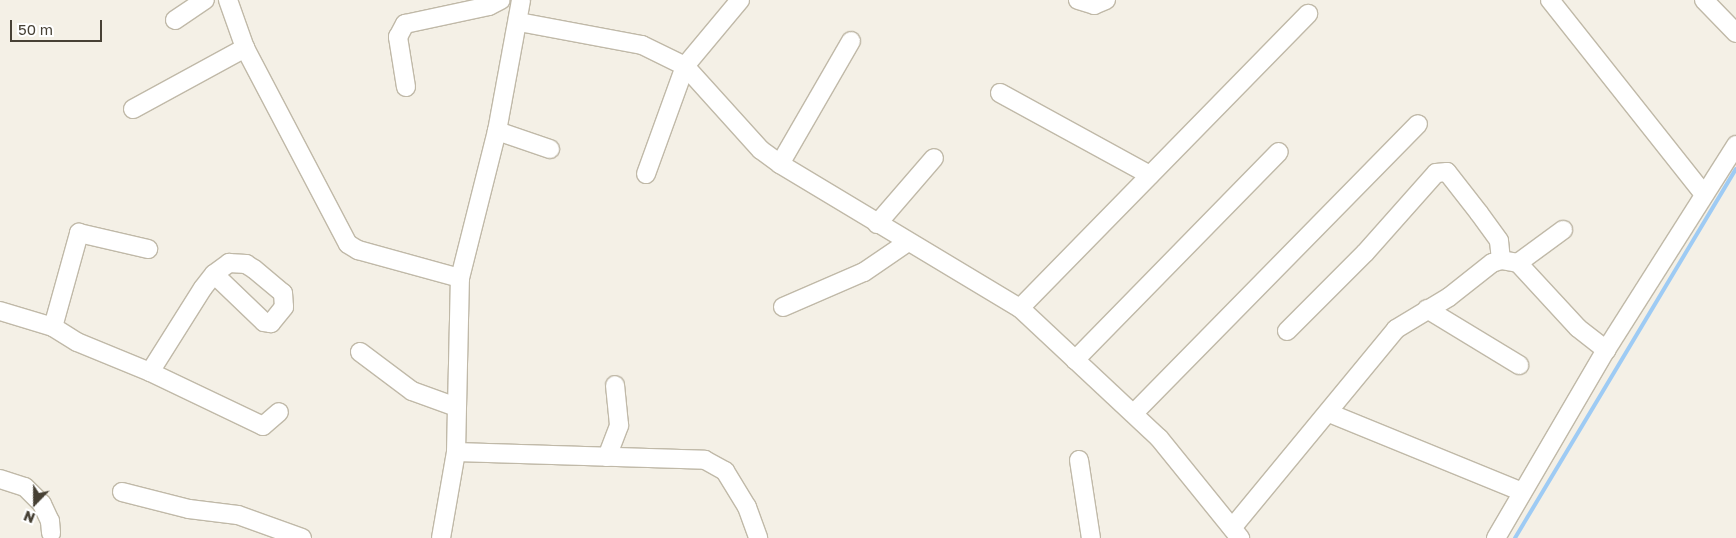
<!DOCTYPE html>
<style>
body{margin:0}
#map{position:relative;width:1736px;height:538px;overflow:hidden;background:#f4f0e6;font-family:"Golos Text",sans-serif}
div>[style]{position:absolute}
.stream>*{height:4px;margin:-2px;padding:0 2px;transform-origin:2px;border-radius:2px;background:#9ecbf4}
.roads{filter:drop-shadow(1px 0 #c0b9a8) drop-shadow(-1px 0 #c0b9a8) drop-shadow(0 1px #c0b9a8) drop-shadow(0 -1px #c0b9a8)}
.minor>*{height:18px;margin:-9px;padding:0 9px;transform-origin:9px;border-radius:9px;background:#fff}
span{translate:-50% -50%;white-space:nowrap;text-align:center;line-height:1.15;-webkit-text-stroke:4px #fff;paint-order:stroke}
.north{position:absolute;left:10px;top:478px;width:50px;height:50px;-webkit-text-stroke:4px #fff;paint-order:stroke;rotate:202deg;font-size:14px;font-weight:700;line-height:20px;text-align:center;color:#474135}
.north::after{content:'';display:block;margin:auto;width:18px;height:22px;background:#474135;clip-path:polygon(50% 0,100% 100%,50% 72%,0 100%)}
.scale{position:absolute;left:10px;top:20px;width:92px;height:22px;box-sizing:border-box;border:2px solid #474135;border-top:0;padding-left:6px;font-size:15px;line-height:18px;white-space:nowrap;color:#474135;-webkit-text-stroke:4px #fff;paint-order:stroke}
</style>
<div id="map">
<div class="stream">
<div style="left:1515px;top:538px;width:430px;rotate:-59.1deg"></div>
</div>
<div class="roads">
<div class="minor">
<div style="left:228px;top:0;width:51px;rotate:70.5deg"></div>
<div style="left:245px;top:48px;width:221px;rotate:62.3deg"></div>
<div style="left:348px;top:244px;width:12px;rotate:31deg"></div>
<div style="left:358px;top:250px;width:106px;rotate:15.4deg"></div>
<div style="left:1078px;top:0;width:17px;rotate:17deg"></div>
<div style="left:1094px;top:5px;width:13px;rotate:-23deg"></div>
<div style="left:1550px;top:0;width:248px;rotate:51.6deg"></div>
<div style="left:1704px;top:0;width:46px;rotate:45.9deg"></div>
<div style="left:175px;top:20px;width:36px;rotate:-34deg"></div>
<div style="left:519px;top:22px;width:125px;rotate:10.6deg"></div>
<div style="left:642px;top:45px;width:48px;rotate:26deg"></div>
<div style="left:685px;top:66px;width:113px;rotate:47.9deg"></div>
<div style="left:761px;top:150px;width:24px;rotate:36deg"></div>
<div style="left:780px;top:164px;width:280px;rotate:31deg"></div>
<div style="left:1020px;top:308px;width:190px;rotate:43.1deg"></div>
<div style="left:1159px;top:438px;width:129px;rotate:51deg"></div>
<div style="left:406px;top:87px;width:51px;rotate:-99.1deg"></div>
<div style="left:398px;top:37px;width:15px;rotate:-62deg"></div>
<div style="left:405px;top:24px;width:86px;rotate:-12.1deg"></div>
<div style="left:489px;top:6px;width:13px;rotate:-27deg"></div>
<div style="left:1000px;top:93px;width:171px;rotate:28.7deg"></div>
<div style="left:133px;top:109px;width:128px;rotate:-28.6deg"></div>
<div style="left:497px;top:131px;width:56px;rotate:18.8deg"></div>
<div style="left:780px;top:164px;width:142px;rotate:-60deg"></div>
<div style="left:646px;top:174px;width:115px;rotate:-70.1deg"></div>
<div style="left:685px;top:66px;width:86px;rotate:-50.2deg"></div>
<div style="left:877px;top:224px;width:87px;rotate:-49.2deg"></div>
<div style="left:1518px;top:263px;width:56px;rotate:-36.3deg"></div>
<div style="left:783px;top:307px;width:88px;rotate:-23.4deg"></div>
<div style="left:864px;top:272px;width:53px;rotate:-34.3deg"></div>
<div style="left:1020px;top:308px;width:412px;rotate:-45.6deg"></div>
<div style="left:1427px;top:309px;width:108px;rotate:31.3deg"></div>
<div style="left:0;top:311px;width:55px;rotate:16.8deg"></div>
<div style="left:53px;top:327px;width:28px;rotate:32deg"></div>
<div style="left:77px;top:342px;width:79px;rotate:22.3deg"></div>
<div style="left:150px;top:372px;width:125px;rotate:25.5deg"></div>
<div style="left:263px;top:426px;width:21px;rotate:-41deg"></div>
<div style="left:53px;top:327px;width:98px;rotate:-74.5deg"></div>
<div style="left:79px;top:233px;width:71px;rotate:13.1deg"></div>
<div style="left:1287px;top:331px;width:110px;rotate:-45deg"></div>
<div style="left:1365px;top:253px;width:107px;rotate:-48.4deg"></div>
<div style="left:1436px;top:173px;width:11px;rotate:-5deg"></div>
<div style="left:1447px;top:172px;width:52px;rotate:52deg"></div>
<div style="left:1479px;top:213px;width:34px;rotate:54deg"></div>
<div style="left:1499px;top:241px;width:19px;rotate:84deg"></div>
<div style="left:360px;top:352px;width:65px;rotate:36.9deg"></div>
<div style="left:412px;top:391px;width:47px;rotate:20deg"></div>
<div style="left:1075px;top:360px;width:291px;rotate:-45.6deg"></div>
<div style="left:150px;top:372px;width:99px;rotate:-57.8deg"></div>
<div style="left:203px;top:288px;width:18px;rotate:-52deg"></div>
<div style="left:214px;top:274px;width:19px;rotate:-36deg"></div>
<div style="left:229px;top:263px;width:17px;rotate:3deg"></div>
<div style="left:246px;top:264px;width:9px;rotate:32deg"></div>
<div style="left:254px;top:269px;width:38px;rotate:40deg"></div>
<div style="left:283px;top:293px;width:14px;rotate:86deg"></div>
<div style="left:284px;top:307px;width:21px;rotate:129deg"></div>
<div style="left:271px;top:323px;width:7px;rotate:-172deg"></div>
<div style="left:264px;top:322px;width:69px;rotate:-136.2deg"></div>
<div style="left:1134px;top:413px;width:405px;rotate:-45.5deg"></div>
<div style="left:1329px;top:413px;width:209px;rotate:22.2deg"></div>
<div style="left:456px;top:452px;width:249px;rotate:1.8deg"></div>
<div style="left:705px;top:460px;width:23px;rotate:29deg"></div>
<div style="left:725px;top:471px;width:42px;rotate:58.6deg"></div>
<div style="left:747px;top:507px;width:33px;rotate:70deg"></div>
<div style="left:607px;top:457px;width:34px;rotate:-69deg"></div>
<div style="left:619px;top:425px;width:40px;rotate:-95.7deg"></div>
<div style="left:1079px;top:460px;width:79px;rotate:81.3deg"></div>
<div style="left:0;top:479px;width:26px;rotate:18deg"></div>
<div style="left:25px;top:487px;width:24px;rotate:45deg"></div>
<div style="left:42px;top:504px;width:19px;rotate:65deg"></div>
<div style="left:50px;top:521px;width:12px;rotate:85deg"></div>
<div style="left:122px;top:492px;width:69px;rotate:14.2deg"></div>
<div style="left:189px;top:509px;width:49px;rotate:7deg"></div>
<div style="left:238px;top:515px;width:68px;rotate:19.8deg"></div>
<div style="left:1232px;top:528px;width:258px;rotate:-50.5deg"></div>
<div style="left:1396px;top:329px;width:62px;rotate:-31.1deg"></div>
<div style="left:1449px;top:297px;width:55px;rotate:-38.3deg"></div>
<div style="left:1492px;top:263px;width:9px;rotate:-18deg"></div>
<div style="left:1501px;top:260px;width:17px;rotate:10deg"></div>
<div style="left:1518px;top:263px;width:88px;rotate:47.3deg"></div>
<div style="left:1578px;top:328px;width:36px;rotate:38deg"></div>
<div style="left:441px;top:538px;width:87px;rotate:-80.1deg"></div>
<div style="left:456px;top:452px;width:174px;rotate:-88.7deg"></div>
<div style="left:460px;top:278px;width:152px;rotate:-75.9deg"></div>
<div style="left:497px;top:131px;width:133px;rotate:-79.6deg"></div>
<div style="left:1496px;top:538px;width:218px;rotate:-59.7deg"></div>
<div style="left:1606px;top:350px;width:243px;rotate:-57.6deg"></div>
</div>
</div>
<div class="north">N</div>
<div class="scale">50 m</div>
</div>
